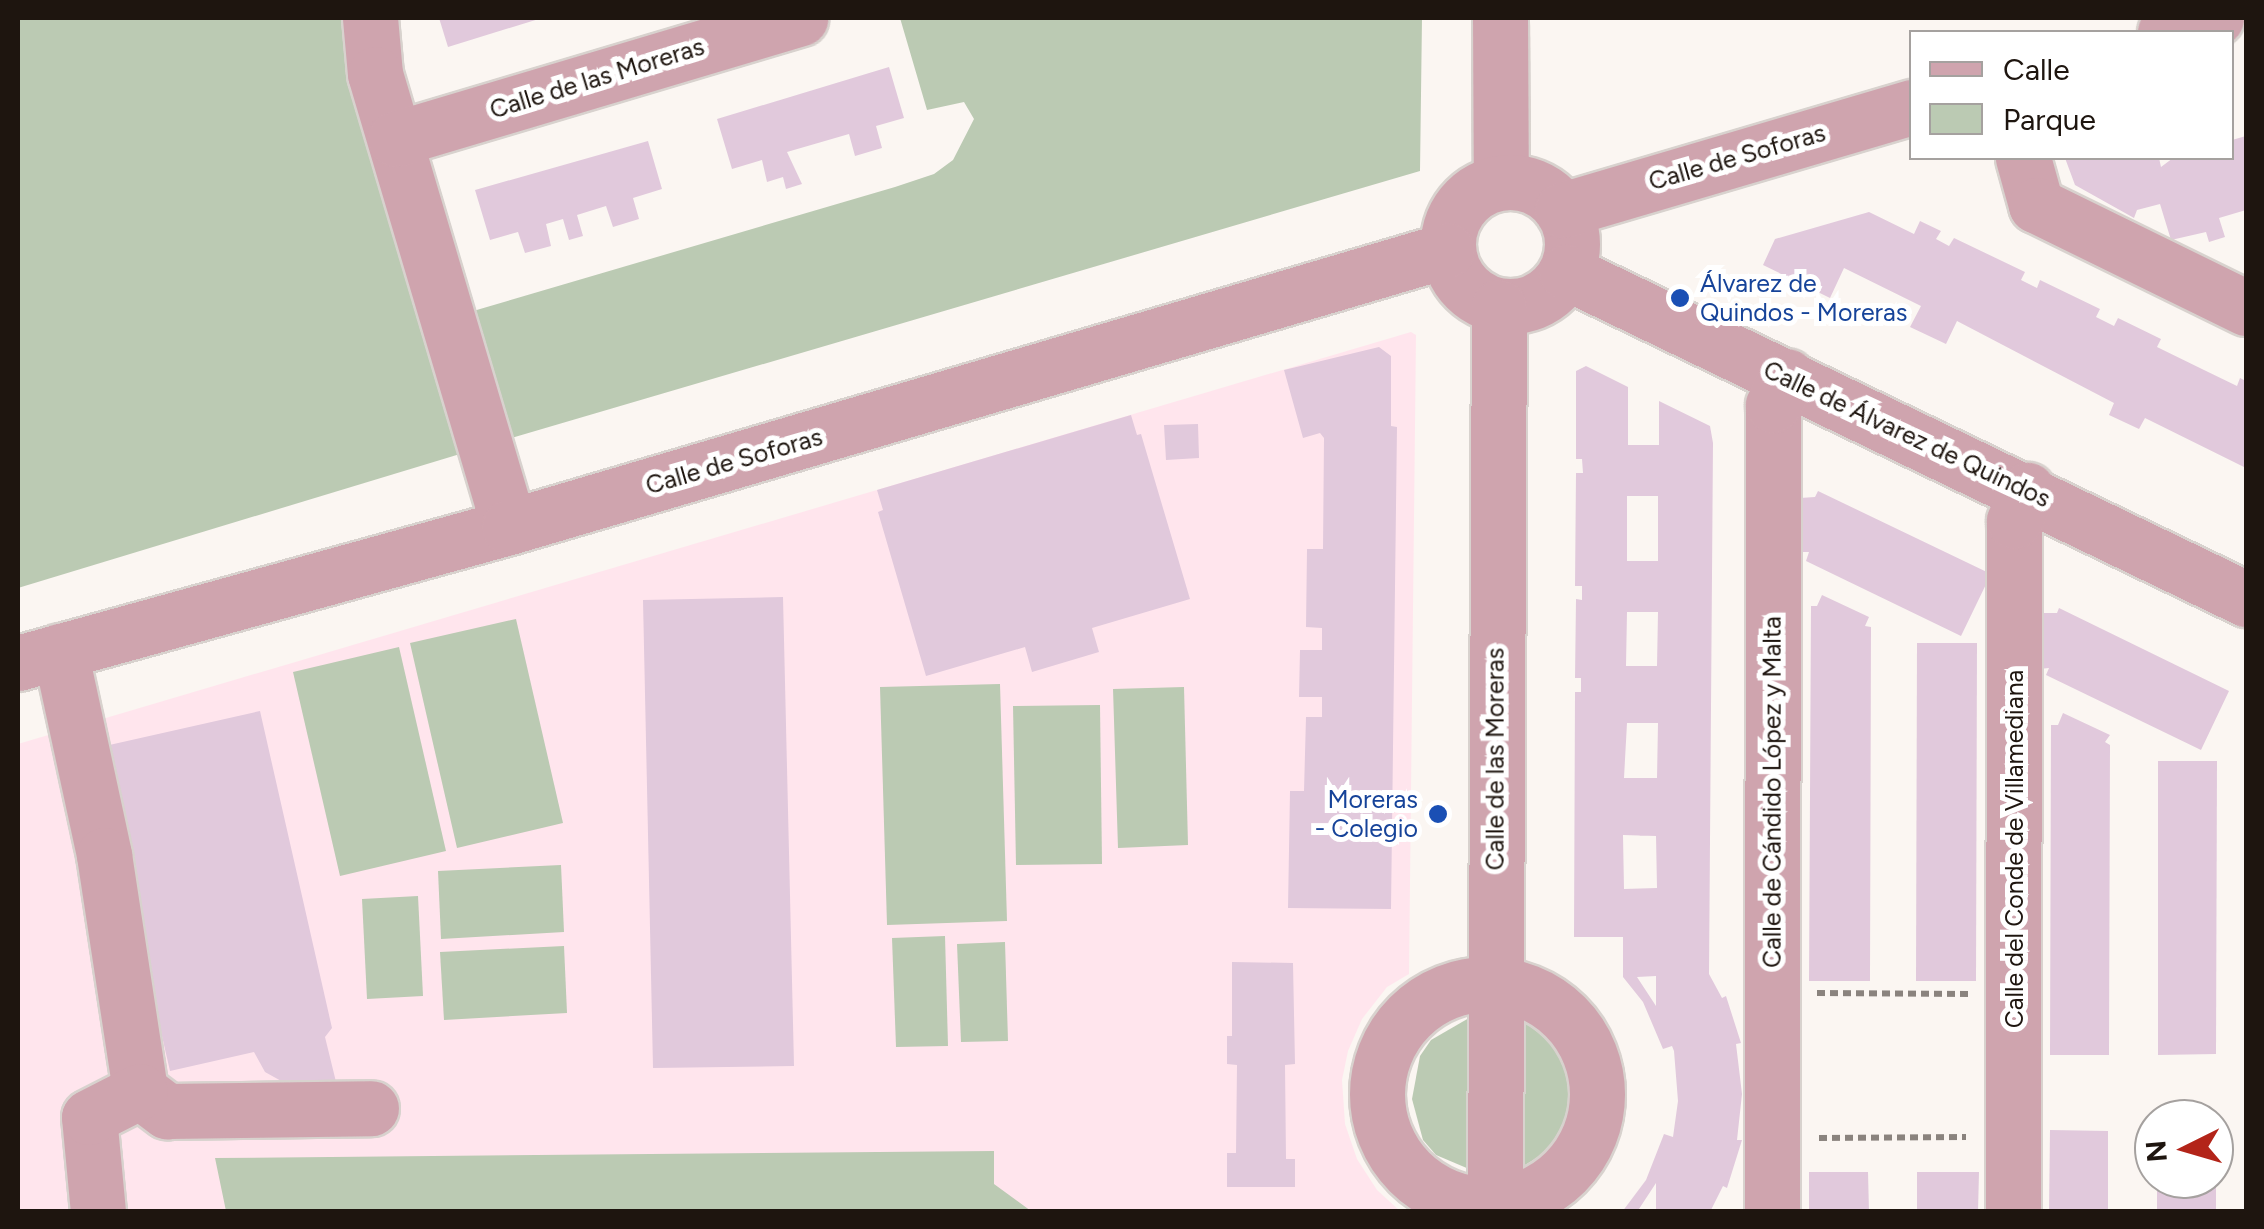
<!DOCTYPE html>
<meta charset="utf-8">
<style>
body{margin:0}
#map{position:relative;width:2264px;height:1229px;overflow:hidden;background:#fbf6f2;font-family:Figtree,sans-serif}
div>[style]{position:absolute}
.education>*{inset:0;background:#ffe5ed}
.green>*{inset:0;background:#bbcab3}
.building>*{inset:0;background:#e1c9dc}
.path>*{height:6px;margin-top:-3px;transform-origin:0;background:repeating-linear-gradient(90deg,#8a837e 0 8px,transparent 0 13px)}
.roads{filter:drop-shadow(2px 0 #d8d2ce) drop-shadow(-2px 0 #d8d2ce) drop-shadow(0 2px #d8d2ce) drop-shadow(0 -2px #d8d2ce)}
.minor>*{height:55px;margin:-27.5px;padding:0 27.5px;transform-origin:27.5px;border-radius:27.5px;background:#cfa4ae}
.minor>.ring{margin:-27.5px;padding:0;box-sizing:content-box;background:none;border:55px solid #cfa4ae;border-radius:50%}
.dots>*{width:28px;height:28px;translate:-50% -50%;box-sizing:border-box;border:5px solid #fff;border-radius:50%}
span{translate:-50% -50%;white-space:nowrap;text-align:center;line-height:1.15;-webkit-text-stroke:10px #fff;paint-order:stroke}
.street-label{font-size:25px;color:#1e150f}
.transit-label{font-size:25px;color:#164399}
.left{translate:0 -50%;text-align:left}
.right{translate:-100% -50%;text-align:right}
.frame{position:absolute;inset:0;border:20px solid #1e150f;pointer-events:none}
.legend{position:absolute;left:1909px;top:30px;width:325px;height:130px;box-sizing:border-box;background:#fff;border:2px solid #a5a19f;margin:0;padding:12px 18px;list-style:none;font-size:30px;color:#1e150f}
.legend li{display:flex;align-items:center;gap:20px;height:50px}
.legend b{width:50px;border:2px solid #a5a19f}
.north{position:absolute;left:2134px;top:1099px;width:100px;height:100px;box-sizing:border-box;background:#fff;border:2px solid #a5a19f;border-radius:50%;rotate:265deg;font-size:28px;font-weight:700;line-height:40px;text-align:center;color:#1e150f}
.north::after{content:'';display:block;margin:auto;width:35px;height:45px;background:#b32419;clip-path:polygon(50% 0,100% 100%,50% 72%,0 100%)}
</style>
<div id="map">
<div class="education">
<div style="clip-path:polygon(1411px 332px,1416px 335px,1409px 974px,1387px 987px,1362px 1019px,1348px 1051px,1342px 1080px,1345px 1124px,1357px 1159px,1377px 1190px,1400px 1211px,18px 1212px,18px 744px)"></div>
</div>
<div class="green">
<div style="clip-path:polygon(18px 18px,354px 18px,460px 454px,18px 588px)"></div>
<div style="clip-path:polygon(900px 18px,1422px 18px,1420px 171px,505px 440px,463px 314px,895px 187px,934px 174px,953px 160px,974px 119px,964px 102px,927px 110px)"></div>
<div style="clip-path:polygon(516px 619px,563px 823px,457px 848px,410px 643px)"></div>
<div style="clip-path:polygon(399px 647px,446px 851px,340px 876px,293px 672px)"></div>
<div style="clip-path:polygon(1000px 684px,1007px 921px,887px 925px,880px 687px)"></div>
<div style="clip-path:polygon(1184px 687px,1188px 845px,1118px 848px,1113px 689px)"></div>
<div style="clip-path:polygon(1100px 705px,1102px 864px,1016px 865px,1013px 706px)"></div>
<div style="clip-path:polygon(561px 865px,564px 932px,441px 939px,438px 871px)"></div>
<div style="clip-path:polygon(418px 896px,423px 996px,367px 999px,362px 899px)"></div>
<div style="clip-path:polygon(945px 936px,948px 1046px,896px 1047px,892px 938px)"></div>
<div style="clip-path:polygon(1005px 942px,1008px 1041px,961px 1042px,957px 944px)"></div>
<div style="clip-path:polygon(564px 946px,567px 1013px,444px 1020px,440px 952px)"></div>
<div style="clip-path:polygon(1469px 1018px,1469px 1169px,1436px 1155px,1423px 1140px,1412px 1099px,1420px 1056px,1431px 1040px)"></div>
<div style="clip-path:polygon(1524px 1021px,1557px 1048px,1567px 1068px,1570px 1092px,1570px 1114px,1560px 1135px,1543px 1154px,1522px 1167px)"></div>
<div style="clip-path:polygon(994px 1151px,994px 1184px,1031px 1211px,226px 1211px,215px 1158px)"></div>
</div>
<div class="building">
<div style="clip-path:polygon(439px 18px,542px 18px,448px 47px)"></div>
<div style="clip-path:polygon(889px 67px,904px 118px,876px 126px,882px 148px,855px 156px,849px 134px,787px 152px,802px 184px,786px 189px,783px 177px,767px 182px,762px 160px,732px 169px,717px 119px)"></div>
<div style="clip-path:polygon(2246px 136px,2246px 210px,2219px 218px,2225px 237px,2209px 242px,2206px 232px,2171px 240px,2160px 204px,2137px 210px,2134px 218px,2075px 185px,2065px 158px,2159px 158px,2161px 167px,2173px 158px,2232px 158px,2232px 140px)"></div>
<div style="clip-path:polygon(648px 141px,662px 189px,633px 198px,639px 219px,613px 227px,606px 206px,577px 215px,583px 236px,569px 240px,563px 219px,546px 224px,551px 246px,525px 253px,518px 232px,490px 240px,475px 190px)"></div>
<div style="clip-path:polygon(1869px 212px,1914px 234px,1920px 221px,1941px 231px,1936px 239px,1949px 246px,1954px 238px,2025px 272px,2021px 280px,2037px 288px,2040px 280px,2100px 309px,2096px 317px,2114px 326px,2118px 318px,2161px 339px,2157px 347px,2204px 370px,2237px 386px,2240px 378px,2246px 381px,2246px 468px,2145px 418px,2139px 429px,2109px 415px,2114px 403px,1957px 321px,1946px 344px,1910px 327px,1921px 306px,1844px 268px,1830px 298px,1763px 265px,1775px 239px)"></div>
<div style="clip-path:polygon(1379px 347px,1391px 356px,1391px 426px,1397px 427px,1391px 909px,1288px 908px,1290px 791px,1304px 791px,1306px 717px,1322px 717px,1322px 697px,1299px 697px,1300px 650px,1322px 650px,1322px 628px,1306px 627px,1307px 549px,1323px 549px,1324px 438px,1320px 433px,1303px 438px,1284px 370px)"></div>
<div style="clip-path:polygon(evenodd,1586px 366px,1628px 387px,1628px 445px,1659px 445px,1659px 401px,1710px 426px,1713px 443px,1709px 974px,1722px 998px,1726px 996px,1741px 1043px,1736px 1044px,1742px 1094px,1737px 1140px,1742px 1140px,1727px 1188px,1723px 1186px,1710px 1212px,1656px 1212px,1656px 1183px,1637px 1212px,1622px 1212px,1646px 1180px,1664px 1134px,1673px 1137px,1678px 1101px,1674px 1051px,1672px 1046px,1663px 1049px,1643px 1002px,1623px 977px,1623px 937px,1574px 937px,1575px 692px,1581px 692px,1581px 678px,1575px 678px,1576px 599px,1582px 600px,1582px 586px,1575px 586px,1576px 473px,1583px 473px,1582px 459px,1576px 459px,1576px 371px,1586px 366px,1627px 496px,1658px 496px,1658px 561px,1627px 561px,1627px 496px,1586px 366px,1627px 612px,1658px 612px,1657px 666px,1626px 666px,1627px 612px,1586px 366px,1627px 723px,1658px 723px,1657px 778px,1624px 778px,1627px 723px,1586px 366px,1623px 835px,1656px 836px,1657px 888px,1624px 889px,1623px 835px,1586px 366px,1656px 976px,1656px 1006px,1637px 977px,1656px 976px)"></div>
<div style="clip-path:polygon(1131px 415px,1137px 435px,1141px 434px,1190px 599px,1092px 628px,1099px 652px,1032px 672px,1025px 647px,926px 676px,878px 512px,883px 510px,877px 490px)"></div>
<div style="clip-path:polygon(1198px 424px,1199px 458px,1166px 460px,1164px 425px)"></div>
<div style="clip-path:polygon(1818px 491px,1991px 574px,1961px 636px,1806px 561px,1809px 552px,1799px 552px,1800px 498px,1815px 497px)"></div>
<div style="clip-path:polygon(1822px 595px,1869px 617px,1865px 626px,1871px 627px,1870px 981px,1809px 981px,1811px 606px,1817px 606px)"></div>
<div style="clip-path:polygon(783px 597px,794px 1066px,653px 1068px,643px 600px)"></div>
<div style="clip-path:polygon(2059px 608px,2229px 691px,2201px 750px,2046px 675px,2049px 668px,2039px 669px,2039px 613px,2057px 613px)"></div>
<div style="clip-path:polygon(1917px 643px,1977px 643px,1976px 981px,1916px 981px)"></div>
<div style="clip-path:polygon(260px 711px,332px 1028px,325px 1037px,338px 1090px,283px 1082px,265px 1072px,254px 1052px,170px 1071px,96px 748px)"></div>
<div style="clip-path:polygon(2063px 713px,2110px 735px,2105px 742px,2110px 745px,2109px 1055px,2050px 1055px,2051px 725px,2058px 725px)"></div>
<div style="clip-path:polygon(2158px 761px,2217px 761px,2216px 1054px,2158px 1055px)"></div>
<div style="clip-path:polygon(1232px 962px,1293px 963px,1295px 1064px,1285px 1065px,1286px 1159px,1295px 1159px,1295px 1187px,1227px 1187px,1227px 1153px,1236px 1153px,1237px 1065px,1227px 1064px,1227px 1036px,1232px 1036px)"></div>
<div style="clip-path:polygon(2050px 1130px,2108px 1131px,2108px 1212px,2049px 1212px)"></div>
<div style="clip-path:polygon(1809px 1172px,1868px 1172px,1869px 1212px,1809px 1212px)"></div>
<div style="clip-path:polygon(1917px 1172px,1979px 1172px,1978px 1212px,1917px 1212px)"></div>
<div style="clip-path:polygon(2157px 1179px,2216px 1179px,2216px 1212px,2157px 1212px)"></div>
</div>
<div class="path">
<div style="left:1817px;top:993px;width:153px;rotate:0.4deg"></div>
<div style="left:1819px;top:1138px;width:147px;rotate:-0.4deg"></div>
</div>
<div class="roads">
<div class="minor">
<div style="left:370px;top:18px;width:56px;rotate:84.9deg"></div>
<div style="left:375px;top:74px;width:472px;rotate:73.5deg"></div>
<div style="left:1500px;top:18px;width:164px;rotate:89.7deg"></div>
<div style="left:2165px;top:32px;width:53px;rotate:-15.4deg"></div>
<div style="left:395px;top:139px;width:423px;rotate:-16.6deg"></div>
<div style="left:2023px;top:158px;width:49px;rotate:74.5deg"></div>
<div style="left:2036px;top:205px;width:234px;rotate:26.1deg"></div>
<div class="ring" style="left:1448px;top:182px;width:69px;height:69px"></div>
<div style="left:1562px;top:210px;width:365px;rotate:-16.4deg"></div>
<div style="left:1566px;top:272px;width:755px;rotate:25.68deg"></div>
<div style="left:60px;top:651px;width:209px;rotate:77.8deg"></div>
<div style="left:104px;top:855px;width:239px;rotate:81.3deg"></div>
<div style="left:140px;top:1091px;width:34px;rotate:37deg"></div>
<div style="left:167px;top:1111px;width:204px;rotate:-0.8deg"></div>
<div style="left:18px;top:663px;width:509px;rotate:-15.48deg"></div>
<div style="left:509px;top:527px;width:978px;rotate:-16.45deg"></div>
<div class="ring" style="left:1377px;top:984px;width:165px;height:165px"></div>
<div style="left:98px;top:1212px;width:95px;rotate:-95.4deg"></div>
<div style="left:89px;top:1117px;width:57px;rotate:-27deg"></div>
<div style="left:1495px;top:1212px;width:905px;rotate:-89.75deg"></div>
<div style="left:1772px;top:1212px;width:807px;rotate:-89.93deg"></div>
<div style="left:1773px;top:405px;width:32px;rotate:-64deg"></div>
<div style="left:2013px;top:1212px;width:691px;rotate:-89.92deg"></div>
<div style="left:2014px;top:521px;width:34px;rotate:-67deg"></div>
</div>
</div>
<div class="dots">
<div style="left:1680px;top:298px;background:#1a4fb4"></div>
<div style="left:1438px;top:814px;background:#1a4fb4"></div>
</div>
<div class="street-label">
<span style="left:597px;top:78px;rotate:-17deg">Calle de las Moreras</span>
<span style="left:1737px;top:157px;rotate:-16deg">Calle de Soforas</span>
<span style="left:1907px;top:434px;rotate:25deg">Calle de Álvarez de Quindos</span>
<span style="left:734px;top:461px;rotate:-16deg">Calle de Soforas</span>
<span style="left:1495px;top:759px;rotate:-90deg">Calle de las Moreras</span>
<span style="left:1772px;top:792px;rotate:-90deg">Calle de Cándido López y Malta</span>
<span style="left:2014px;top:849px;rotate:-90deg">Calle del Conde de Villamediana</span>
</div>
<div class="transit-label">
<span class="left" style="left:1700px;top:298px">Álvarez de<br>Quindos - Moreras</span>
<span class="right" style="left:1418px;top:814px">Moreras<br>- Colegio</span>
</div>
<div class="frame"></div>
<ul class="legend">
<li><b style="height:12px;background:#cfa4ae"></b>Calle</li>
<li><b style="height:28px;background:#bbcab3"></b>Parque</li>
</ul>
<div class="north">N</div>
</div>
